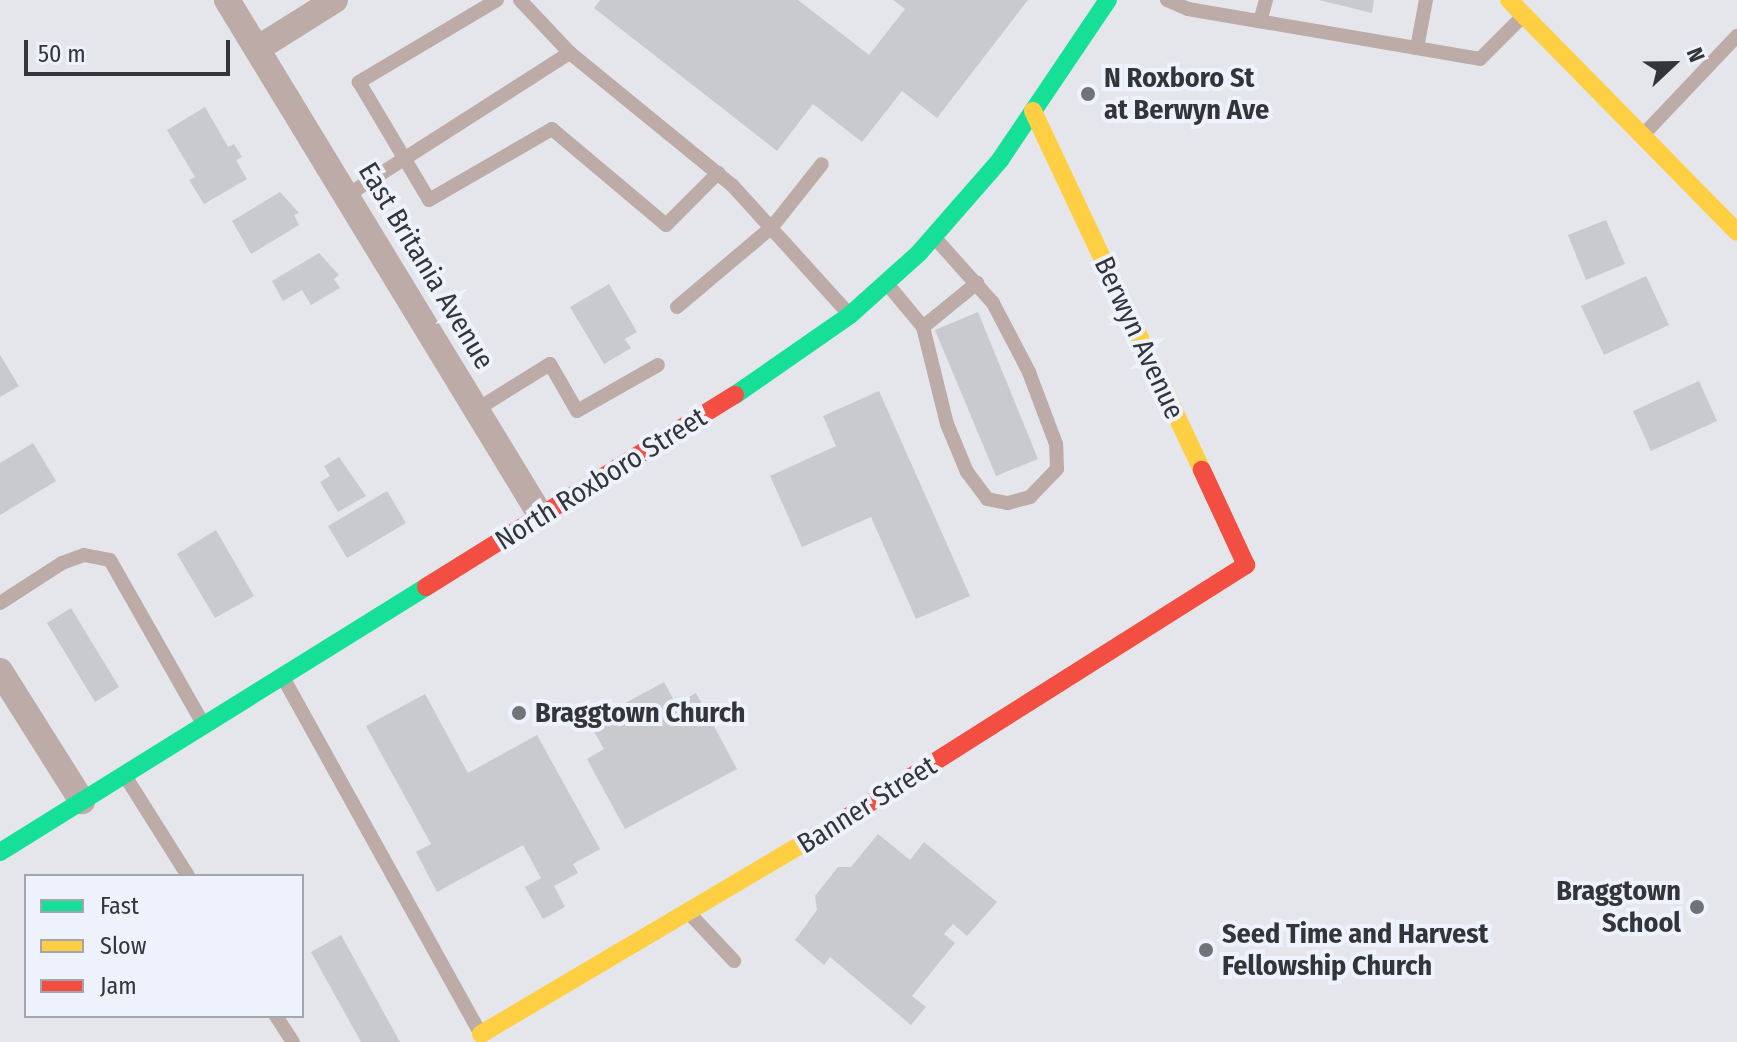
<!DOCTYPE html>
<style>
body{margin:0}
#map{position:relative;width:1737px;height:1042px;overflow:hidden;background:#e4e6eb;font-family:"Fira Sans Condensed",sans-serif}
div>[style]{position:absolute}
.building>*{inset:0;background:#c8cace}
.lane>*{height:14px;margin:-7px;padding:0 7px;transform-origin:7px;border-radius:7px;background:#bcaba6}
.street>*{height:26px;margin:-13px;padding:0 13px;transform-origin:13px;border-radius:13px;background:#bcaba6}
.fast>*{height:18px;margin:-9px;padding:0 9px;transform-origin:9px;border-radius:9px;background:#16e098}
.slow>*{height:18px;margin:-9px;padding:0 9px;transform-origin:9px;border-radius:9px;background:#ffcf43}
.jam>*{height:18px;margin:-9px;padding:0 9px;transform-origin:9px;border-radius:9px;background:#f24e42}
.dots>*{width:22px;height:22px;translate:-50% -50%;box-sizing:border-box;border:4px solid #eef2fc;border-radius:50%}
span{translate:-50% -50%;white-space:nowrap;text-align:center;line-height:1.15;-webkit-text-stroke:8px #eef2fc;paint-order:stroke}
.poi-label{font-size:28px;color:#343539;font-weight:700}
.left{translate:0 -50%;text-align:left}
.right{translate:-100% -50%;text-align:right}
.street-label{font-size:28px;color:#343539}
.legend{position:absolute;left:24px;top:874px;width:280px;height:144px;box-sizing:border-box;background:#eef2fc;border:2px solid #a4a6ae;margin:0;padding:10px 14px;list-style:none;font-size:24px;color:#343539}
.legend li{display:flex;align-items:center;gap:16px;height:40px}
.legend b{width:40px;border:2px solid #a4a6ae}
.north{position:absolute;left:1633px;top:24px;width:80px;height:80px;-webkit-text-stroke:6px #eef2fc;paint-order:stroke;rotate:68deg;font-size:22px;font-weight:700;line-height:32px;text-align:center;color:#343539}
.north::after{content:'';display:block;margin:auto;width:28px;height:36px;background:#343539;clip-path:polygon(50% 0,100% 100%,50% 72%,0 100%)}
.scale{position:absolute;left:24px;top:40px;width:206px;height:36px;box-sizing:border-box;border:4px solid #343539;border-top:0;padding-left:10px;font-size:24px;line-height:28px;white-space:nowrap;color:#343539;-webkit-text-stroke:6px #eef2fc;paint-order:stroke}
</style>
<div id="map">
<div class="building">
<div style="clip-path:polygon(600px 0,798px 0,869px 55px,905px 9px,893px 0,1028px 0,937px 118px,902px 91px,862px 142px,813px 104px,777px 151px,594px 8px)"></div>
<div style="clip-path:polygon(1319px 0,1374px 0,1372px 13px)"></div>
<div style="clip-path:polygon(205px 107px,228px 147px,234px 144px,242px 157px,236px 160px,247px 179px,204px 204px,189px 180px,195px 177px,167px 130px)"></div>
<div style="clip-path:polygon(280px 192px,299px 213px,294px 215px,299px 225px,251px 254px,232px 221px)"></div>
<div style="clip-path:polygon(1606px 220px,1625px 264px,1586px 280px,1568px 235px)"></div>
<div style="clip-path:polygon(319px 253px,339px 275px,334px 279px,340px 288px,311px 305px,302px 290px,283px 301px,272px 281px)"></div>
<div style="clip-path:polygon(1646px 276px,1669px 325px,1604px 355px,1581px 306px)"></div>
<div style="clip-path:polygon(609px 284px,637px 332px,625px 339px,631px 348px,604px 364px,570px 307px)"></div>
<div style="clip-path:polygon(978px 312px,1038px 459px,996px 476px,935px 330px)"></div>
<div style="clip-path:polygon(0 355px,19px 386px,0 397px)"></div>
<div style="clip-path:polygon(1699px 381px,1717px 421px,1651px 451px,1633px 411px)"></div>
<div style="clip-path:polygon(879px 391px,970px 596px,916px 619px,871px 517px,802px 547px,770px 476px,836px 446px,823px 416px)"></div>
<div style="clip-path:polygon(33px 443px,56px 481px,0 515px,0 463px)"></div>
<div style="clip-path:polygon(339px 457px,366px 496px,338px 512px,320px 482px,330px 476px,324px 466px)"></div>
<div style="clip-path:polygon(387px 491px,406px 523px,347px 558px,328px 526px)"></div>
<div style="clip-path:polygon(216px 530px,254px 596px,215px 618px,177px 554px)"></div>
<div style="clip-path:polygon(71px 608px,119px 687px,95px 702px,47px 623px)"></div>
<div style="clip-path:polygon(664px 682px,676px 704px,696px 693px,737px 769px,625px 829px,587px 759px,604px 749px,589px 723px)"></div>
<div style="clip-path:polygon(425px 694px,468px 773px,537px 735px,600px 849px,573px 864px,578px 873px,554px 886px,565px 907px,543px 919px,525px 887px,541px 878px,523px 845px,437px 892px,416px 852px,431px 844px,366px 726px)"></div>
<div style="clip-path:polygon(878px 834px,910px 860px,924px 842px,997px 902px,967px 936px,953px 924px,944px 934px,955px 943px,912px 996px,926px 1007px,911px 1025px,830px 957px,824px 965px,795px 940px,817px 910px,815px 896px,838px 867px,851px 867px)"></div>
<div style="clip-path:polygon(341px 935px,400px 1042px,361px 1042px,311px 952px)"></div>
</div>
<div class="lane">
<div style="left:497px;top:0;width:161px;rotate:149.3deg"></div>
<div style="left:359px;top:82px;width:137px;rotate:59.3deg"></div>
<div style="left:429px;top:200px;width:142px;rotate:-30deg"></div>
<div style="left:552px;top:129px;width:149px;rotate:40.1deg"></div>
<div style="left:666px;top:225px;width:74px;rotate:-45deg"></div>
<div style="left:520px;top:0;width:73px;rotate:46.7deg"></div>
<div style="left:570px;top:53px;width:209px;rotate:39.2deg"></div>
<div style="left:732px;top:185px;width:171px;rotate:47.8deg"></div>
<div style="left:1167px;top:0;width:23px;rotate:23deg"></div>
<div style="left:1188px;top:9px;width:296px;rotate:9.7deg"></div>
<div style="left:1480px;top:59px;width:61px;rotate:-45deg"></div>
<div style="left:1260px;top:21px;width:22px;rotate:-74deg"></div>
<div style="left:1417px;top:48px;width:49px;rotate:-79.4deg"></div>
<div style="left:1643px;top:135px;width:137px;rotate:-46.5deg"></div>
<div style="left:346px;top:196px;width:266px;rotate:-32.6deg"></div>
<div style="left:889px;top:286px;width:53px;rotate:50.3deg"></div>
<div style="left:923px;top:327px;width:100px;rotate:76.1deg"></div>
<div style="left:947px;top:424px;width:52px;rotate:67.4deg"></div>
<div style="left:967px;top:472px;width:34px;rotate:53deg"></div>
<div style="left:987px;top:499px;width:21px;rotate:11deg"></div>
<div style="left:1008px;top:503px;width:23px;rotate:-15deg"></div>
<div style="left:1030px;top:497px;width:39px;rotate:-46deg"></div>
<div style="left:1057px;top:469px;width:25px;rotate:-92deg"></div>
<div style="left:1056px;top:444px;width:77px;rotate:-110.6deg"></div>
<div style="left:1029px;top:372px;width:78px;rotate:-117.6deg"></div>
<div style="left:993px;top:303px;width:86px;rotate:-131.7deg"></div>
<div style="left:677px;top:307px;width:124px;rotate:-40.1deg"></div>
<div style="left:772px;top:227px;width:80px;rotate:-51.6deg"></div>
<div style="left:923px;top:327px;width:70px;rotate:-39.2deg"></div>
<div style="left:476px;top:410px;width:87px;rotate:-31.9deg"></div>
<div style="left:550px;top:364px;width:54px;rotate:60.1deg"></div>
<div style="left:577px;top:411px;width:93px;rotate:-29.6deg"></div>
<div style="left:0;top:603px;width:74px;rotate:-32.8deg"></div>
<div style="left:62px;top:563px;width:23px;rotate:-20deg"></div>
<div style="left:84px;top:555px;width:26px;rotate:11deg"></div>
<div style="left:110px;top:560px;width:186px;rotate:60.4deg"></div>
<div style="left:285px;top:681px;width:402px;rotate:61deg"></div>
<div style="left:127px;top:779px;width:115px;rotate:57.8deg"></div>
<div style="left:689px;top:913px;width:66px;rotate:46.8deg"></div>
<div style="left:276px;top:1016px;width:31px;rotate:57deg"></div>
</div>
<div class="street">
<div style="left:227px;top:0;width:604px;rotate:58.68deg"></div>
<div style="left:257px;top:49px;width:92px;rotate:-32.1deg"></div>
<div style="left:0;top:671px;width:154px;rotate:57.8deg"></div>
</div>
<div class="fast">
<div style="left:735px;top:395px;width:140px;rotate:-34.8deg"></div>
<div style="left:850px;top:315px;width:93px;rotate:-41.9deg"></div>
<div style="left:919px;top:253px;width:123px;rotate:-48.9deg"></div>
<div style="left:1000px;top:160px;width:193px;rotate:-56deg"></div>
<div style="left:0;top:852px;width:502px;rotate:-31.88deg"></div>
</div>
<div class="slow">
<div style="left:1509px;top:0;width:325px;rotate:45.5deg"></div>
<div style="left:1033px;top:111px;width:397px;rotate:64.8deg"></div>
<div style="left:481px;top:1034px;width:415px;rotate:-30.6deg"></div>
</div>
<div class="jam">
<div style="left:426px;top:587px;width:364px;rotate:-31.9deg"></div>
<div style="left:838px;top:823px;width:483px;rotate:-32.3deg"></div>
<div style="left:1246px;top:565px;width:105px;rotate:-114.9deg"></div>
</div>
<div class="dots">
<div style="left:1088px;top:94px;background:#727377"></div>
<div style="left:519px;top:713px;background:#727377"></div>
<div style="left:1697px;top:907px;background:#727377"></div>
<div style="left:1206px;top:950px;background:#727377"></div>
</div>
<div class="poi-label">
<span class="left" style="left:1104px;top:94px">N Roxboro St<br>at Berwyn Ave</span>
<span class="left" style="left:535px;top:713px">Braggtown Church</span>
<span class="right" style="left:1681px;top:907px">Braggtown<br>School</span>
<span class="left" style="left:1222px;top:950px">Seed Time and Harvest<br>Fellowship Church</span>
</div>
<div class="street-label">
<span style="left:426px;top:266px;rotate:59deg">East Britania Avenue</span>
<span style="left:1139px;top:338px;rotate:65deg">Berwyn Avenue</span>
<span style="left:601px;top:479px;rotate:-32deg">North Roxboro Street</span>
<span style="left:867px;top:805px;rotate:-32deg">Banner Street</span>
</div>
<ul class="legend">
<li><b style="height:10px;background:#16e098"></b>Fast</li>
<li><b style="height:10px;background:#ffcf43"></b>Slow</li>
<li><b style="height:10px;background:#f24e42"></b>Jam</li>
</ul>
<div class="north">N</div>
<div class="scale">50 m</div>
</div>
